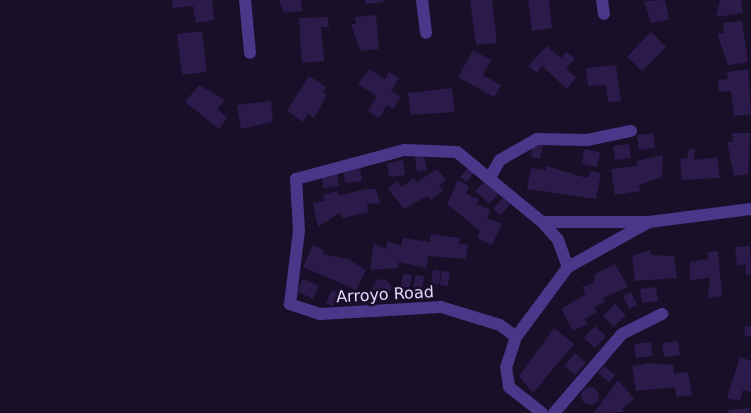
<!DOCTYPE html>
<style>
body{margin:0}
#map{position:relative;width:751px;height:413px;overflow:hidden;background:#180f29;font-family:"DejaVu Sans",sans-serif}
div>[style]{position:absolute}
.building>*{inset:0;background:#2c1a4b}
.round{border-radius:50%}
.minor>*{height:12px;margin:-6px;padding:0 6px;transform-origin:6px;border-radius:6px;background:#49388a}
span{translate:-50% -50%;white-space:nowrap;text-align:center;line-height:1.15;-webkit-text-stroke:5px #180f29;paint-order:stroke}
.street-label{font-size:16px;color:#e2d7ff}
</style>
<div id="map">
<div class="building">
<div style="clip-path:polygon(172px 0,212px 0,214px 20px,196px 23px,193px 6px,173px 8px)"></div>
<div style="clip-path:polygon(279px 0,301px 0,302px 11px,284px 13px)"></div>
<div style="clip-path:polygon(365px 0,383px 0,384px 2px,365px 4px)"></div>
<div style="clip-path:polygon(470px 0,492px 0,497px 43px,476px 45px)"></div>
<div style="clip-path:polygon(528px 0,549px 0,552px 28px,532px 31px)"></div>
<div style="clip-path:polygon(665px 0,669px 20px,651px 23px,644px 1px)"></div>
<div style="clip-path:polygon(720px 0,741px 0,743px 13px,716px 17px)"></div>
<div style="clip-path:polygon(376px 15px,379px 49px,360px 51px,351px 24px,356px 24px,355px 17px)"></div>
<div style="clip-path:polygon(328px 17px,329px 27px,321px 27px,324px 61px,302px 63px,299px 18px)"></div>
<div style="clip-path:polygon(742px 21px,748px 62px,728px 65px,717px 33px,724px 33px,723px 23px)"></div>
<div style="clip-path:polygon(202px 31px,207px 72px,182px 75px,177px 34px)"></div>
<div style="clip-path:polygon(651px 32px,666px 47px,642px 71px,627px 57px)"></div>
<div style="clip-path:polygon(547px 46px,561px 58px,566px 52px,575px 58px,566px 69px,576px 77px,567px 89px,542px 66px,537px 73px,528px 66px)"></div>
<div style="clip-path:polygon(473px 50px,491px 60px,483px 75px,501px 85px,494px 97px,458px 77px)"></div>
<div style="clip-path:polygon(616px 65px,621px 101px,608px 102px,606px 85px,588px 86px,586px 68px)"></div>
<div style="clip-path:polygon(369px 69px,385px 79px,389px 72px,399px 78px,391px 91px,401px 97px,393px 109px,387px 105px,379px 118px,368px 111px,377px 96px,358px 84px)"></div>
<div style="clip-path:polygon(748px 69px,751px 114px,734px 116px,731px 91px,719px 92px,718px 80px,728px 79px,727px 72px)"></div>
<div style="clip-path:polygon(309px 76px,326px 87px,323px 92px,327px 95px,314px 118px,308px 114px,303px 122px,287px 111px)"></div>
<div style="clip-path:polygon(199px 85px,225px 100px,217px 109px,227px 118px,219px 129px,185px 102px)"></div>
<div style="clip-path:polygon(452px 88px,455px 112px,411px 115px,408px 93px)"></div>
<div style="clip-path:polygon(271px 101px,273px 122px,241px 129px,237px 105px)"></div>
<div style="clip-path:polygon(653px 133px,655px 148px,639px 150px,637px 135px)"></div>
<div style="clip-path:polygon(732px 133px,750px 133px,748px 174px,734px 176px,727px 142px,733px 142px)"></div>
<div style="clip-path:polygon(533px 143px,543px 145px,540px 159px,531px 157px)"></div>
<div style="clip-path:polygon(629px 144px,631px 158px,615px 160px,613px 146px)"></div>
<div style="clip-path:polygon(584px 149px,600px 152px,597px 167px,582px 164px)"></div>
<div style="clip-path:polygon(695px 149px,694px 160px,717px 157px,720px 178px,682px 180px,680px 159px,688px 158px,687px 150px)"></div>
<div style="clip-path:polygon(424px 155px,427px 170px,417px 172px,415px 157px)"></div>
<div style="clip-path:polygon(663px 155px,662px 177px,639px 185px,640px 191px,615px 195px,611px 169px,637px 166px,636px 161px)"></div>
<div style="clip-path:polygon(403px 160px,405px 175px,389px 177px,387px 163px)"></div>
<div style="clip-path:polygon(546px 166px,587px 178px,592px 171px,601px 174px,596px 199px,527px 189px,531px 168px,546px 170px)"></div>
<div style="clip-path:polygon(360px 167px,362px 181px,345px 183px,343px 169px)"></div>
<div style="clip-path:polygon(469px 167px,475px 172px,466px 182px,460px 177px)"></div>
<div style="clip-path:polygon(437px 169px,446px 180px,439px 185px,443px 190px,431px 200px,427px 196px,404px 209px,388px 189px,397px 181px,402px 187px,413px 178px,417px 182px)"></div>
<div style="clip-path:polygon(337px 172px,339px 186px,323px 188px,321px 174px)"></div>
<div style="clip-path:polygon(458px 180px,469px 186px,466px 194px,479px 199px,477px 204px,491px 210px,487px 218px,502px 224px,492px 245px,477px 238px,480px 231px,447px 204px)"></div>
<div style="clip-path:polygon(486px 180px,499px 194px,489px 204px,475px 191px)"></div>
<div style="clip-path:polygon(365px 189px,376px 189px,380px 203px,367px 204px,369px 212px,343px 218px,339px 213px,318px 227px,313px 203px,324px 201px,323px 195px,329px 193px,338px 191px,339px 196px)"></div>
<div style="clip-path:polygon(503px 198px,510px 205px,500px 215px,493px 208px)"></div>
<div style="clip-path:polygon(431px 234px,460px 238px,459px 244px,468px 245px,466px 259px,428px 256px,426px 268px,399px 262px,398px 268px,370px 270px,374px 244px,386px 249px,387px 241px,401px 246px,403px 238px,430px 242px)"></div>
<div style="clip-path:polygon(313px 245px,324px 250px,323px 254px,348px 259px,366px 270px,356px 290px,303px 267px)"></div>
<div style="clip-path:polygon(750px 246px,751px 275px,746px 275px,745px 264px,737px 266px,735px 247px)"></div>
<div style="clip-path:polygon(650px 250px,651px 255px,674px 256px,677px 278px,635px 281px,632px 256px)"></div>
<div style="clip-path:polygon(718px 251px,722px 296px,708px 298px,710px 278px,690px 280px,690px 262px,708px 259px,707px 252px)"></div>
<div style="clip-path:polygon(615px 264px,628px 287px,603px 298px,605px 302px,594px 307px,597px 312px,584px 319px,587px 324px,573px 331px,561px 309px,586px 294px,582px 287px,594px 283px,595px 274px)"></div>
<div style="clip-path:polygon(433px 269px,441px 271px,439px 285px,431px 283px)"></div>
<div style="clip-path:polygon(442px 271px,450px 272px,448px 286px,440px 285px)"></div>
<div style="clip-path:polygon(403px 274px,412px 275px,410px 288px,401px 287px)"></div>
<div style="clip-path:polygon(415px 275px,424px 276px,422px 290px,413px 289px)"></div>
<div style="clip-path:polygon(303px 279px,319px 286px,313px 299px,297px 291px)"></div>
<div class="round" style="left:373px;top:279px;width:18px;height:18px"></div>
<div style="clip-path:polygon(656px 287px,658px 301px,642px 303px,640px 289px)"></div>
<div style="clip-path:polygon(332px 290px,339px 293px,333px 306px,326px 303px)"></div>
<div style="clip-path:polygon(631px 292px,637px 305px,629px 309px,623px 296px)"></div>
<div style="clip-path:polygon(615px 304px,626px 315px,614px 327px,603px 316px)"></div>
<div style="clip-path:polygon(595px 326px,606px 336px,595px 348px,584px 338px)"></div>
<div style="clip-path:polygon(751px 326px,751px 336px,745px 337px,744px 327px)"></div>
<div style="clip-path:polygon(554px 328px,574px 344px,533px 393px,519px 376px)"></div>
<div style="clip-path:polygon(678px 341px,680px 355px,664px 357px,662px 343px)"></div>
<div style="clip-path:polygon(651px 342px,652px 356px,636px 358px,634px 344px)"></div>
<div style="clip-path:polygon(575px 353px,586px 363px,575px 375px,564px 366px)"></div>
<div style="clip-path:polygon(740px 357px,751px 361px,751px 392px,743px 390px,740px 401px,727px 398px)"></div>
<div style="clip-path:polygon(649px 363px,673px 365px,674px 374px,688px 372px,692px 395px,676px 397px,675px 387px,636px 391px,632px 366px)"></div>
<div style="clip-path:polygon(604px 366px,615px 375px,609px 382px,598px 373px)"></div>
<div style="clip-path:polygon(618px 380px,634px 399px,622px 409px,625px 412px,594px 413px)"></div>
<div class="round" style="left:581px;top:387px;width:18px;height:18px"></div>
<div style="clip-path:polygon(749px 408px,750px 413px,729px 413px,728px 410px)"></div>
</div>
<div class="minor">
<div style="left:245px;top:0;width:53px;rotate:84.6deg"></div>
<div style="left:422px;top:0;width:33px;rotate:83deg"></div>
<div style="left:602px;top:0;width:14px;rotate:82deg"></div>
<div style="left:491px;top:176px;width:18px;rotate:-61deg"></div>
<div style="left:500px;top:160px;width:43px;rotate:-29.6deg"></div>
<div style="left:537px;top:139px;width:50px;rotate:1.1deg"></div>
<div style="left:587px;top:140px;width:45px;rotate:-11.6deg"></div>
<div style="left:542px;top:222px;width:24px;rotate:48deg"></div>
<div style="left:558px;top:240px;width:29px;rotate:70deg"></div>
<div style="left:649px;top:222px;width:93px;rotate:150.9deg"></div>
<div style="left:568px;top:267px;width:87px;rotate:126.6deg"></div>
<div style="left:516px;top:337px;width:20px;rotate:-143deg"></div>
<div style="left:500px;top:325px;width:62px;rotate:-163deg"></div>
<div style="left:441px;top:307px;width:121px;rotate:176.7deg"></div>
<div style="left:320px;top:314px;width:32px;rotate:-162deg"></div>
<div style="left:290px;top:304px;width:74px;rotate:-83deg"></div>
<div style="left:299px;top:231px;width:52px;rotate:-93.3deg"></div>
<div style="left:296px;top:179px;width:112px;rotate:-15deg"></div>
<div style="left:404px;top:150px;width:53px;rotate:2.2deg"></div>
<div style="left:457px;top:152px;width:110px;rotate:39.5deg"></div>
<div style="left:542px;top:222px;width:107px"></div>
<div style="left:649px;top:222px;width:103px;rotate:-7.3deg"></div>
<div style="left:516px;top:337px;width:32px;rotate:108deg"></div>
<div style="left:506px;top:367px;width:20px;rotate:81deg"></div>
<div style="left:509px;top:387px;width:42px;rotate:38.2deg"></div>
<div style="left:554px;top:413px;width:104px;rotate:-49.3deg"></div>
<div style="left:622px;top:334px;width:45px;rotate:-26.6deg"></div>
</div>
<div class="street-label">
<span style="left:385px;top:295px;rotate:-3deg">Arroyo Road</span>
</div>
</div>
